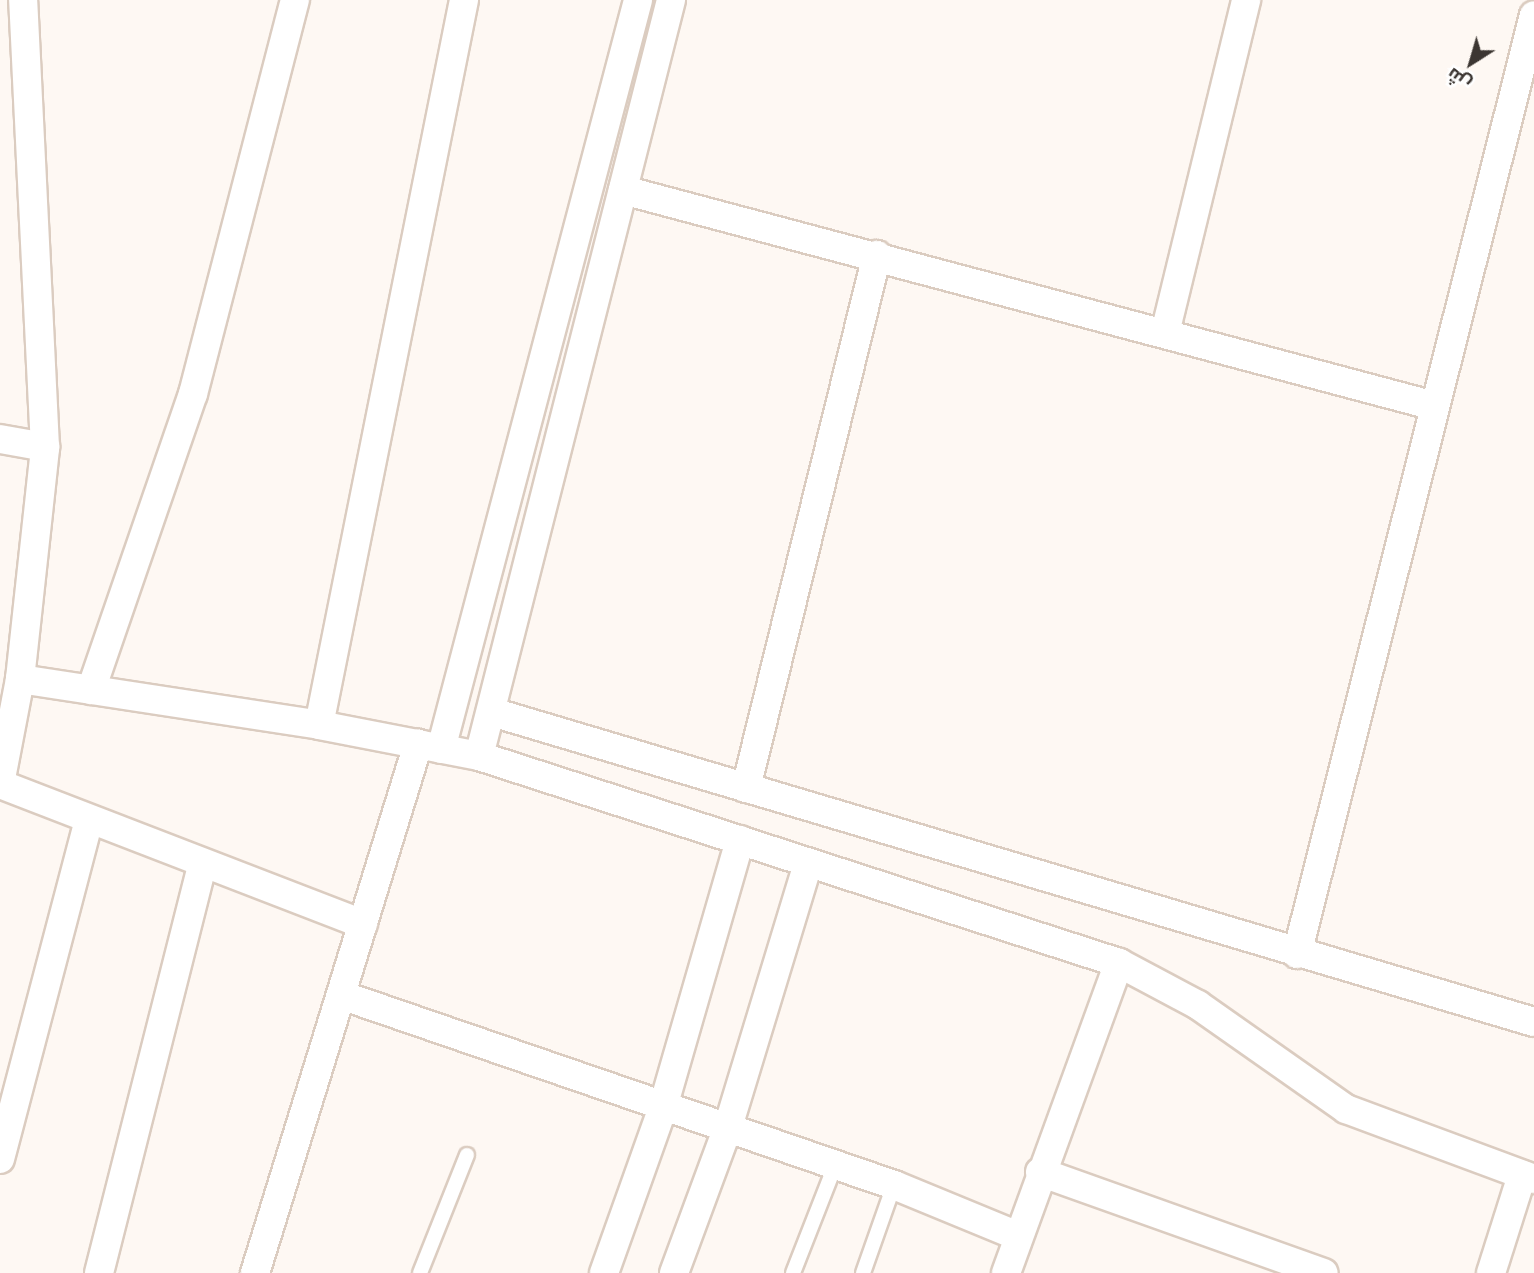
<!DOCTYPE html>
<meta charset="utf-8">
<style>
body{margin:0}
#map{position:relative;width:1534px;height:1273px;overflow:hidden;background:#fef8f3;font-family:"Open Sans",Cairo,sans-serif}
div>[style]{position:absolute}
.roads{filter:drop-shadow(2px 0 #dbccc0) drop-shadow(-2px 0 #dbccc0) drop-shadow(0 2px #dbccc0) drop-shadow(0 -2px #dbccc0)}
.lane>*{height:14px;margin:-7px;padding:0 7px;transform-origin:7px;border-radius:7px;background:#fff}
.street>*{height:28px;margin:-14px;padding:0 14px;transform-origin:14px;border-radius:14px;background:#fff}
span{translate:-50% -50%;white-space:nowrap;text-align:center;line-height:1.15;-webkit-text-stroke:7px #fff;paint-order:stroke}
.north{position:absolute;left:1436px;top:28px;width:70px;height:70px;-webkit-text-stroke:5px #fff;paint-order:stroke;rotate:217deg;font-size:19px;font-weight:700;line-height:28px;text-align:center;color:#3c3632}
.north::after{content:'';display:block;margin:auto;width:24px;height:32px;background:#3c3632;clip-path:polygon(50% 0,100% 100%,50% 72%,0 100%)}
</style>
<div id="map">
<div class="roads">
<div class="lane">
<div style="left:420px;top:1273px;width:127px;rotate:-68.3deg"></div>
<div style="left:793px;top:1273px;width:115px;rotate:-68.6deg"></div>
<div style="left:863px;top:1273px;width:93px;rotate:-70.6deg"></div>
</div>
<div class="street">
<div style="left:464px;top:0;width:739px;rotate:101.31deg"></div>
<div style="left:319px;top:725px;width:163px;rotate:11deg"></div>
<div style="left:479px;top:756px;width:673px;rotate:17.92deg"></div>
<div style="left:1119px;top:963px;width:89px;rotate:28deg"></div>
<div style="left:1198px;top:1005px;width:181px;rotate:35.1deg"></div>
<div style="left:1346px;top:1109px;width:201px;rotate:20.4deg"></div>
<div style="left:623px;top:190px;width:840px;rotate:14.9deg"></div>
<div style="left:1165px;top:333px;width:343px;rotate:-76.3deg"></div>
<div style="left:0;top:439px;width:46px;rotate:10.1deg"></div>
<div style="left:20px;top:679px;width:303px;rotate:8.7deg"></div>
<div style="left:91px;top:690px;width:313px;rotate:-71deg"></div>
<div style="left:193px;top:394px;width:407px;rotate:-75.5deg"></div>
<div style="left:492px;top:712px;width:1087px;rotate:16.57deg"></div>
<div style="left:441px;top:749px;width:774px;rotate:-75.26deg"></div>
<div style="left:479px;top:756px;width:780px;rotate:-75.75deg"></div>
<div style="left:0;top:784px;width:107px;rotate:-79.2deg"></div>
<div style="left:20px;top:679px;width:233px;rotate:-83.8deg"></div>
<div style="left:45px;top:447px;width:448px;rotate:-92.8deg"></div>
<div style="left:0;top:784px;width:389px;rotate:21.1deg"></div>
<div style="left:746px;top:788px;width:549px;rotate:-76.19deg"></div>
<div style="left:1297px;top:954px;width:968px;rotate:-75.83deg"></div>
<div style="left:341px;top:995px;width:585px;rotate:18.96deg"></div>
<div style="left:894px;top:1185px;width:134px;rotate:22.4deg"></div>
<div style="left:0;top:1159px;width:351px;rotate:-75.3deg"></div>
<div style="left:1040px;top:1172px;width:301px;rotate:19.6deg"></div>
<div style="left:99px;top:1273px;width:423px;rotate:-75.8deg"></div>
<div style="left:255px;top:1273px;width:554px;rotate:-72.87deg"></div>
<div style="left:604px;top:1273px;width:176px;rotate:-70.4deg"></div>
<div style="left:663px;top:1107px;width:278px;rotate:-73.9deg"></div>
<div style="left:674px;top:1273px;width:156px;rotate:-69.7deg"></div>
<div style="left:728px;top:1127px;width:276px;rotate:-73.1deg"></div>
<div style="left:1006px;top:1273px;width:330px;rotate:-70deg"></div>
<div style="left:1491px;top:1273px;width:103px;rotate:-72.4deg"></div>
</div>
</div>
<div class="north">ش</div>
</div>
